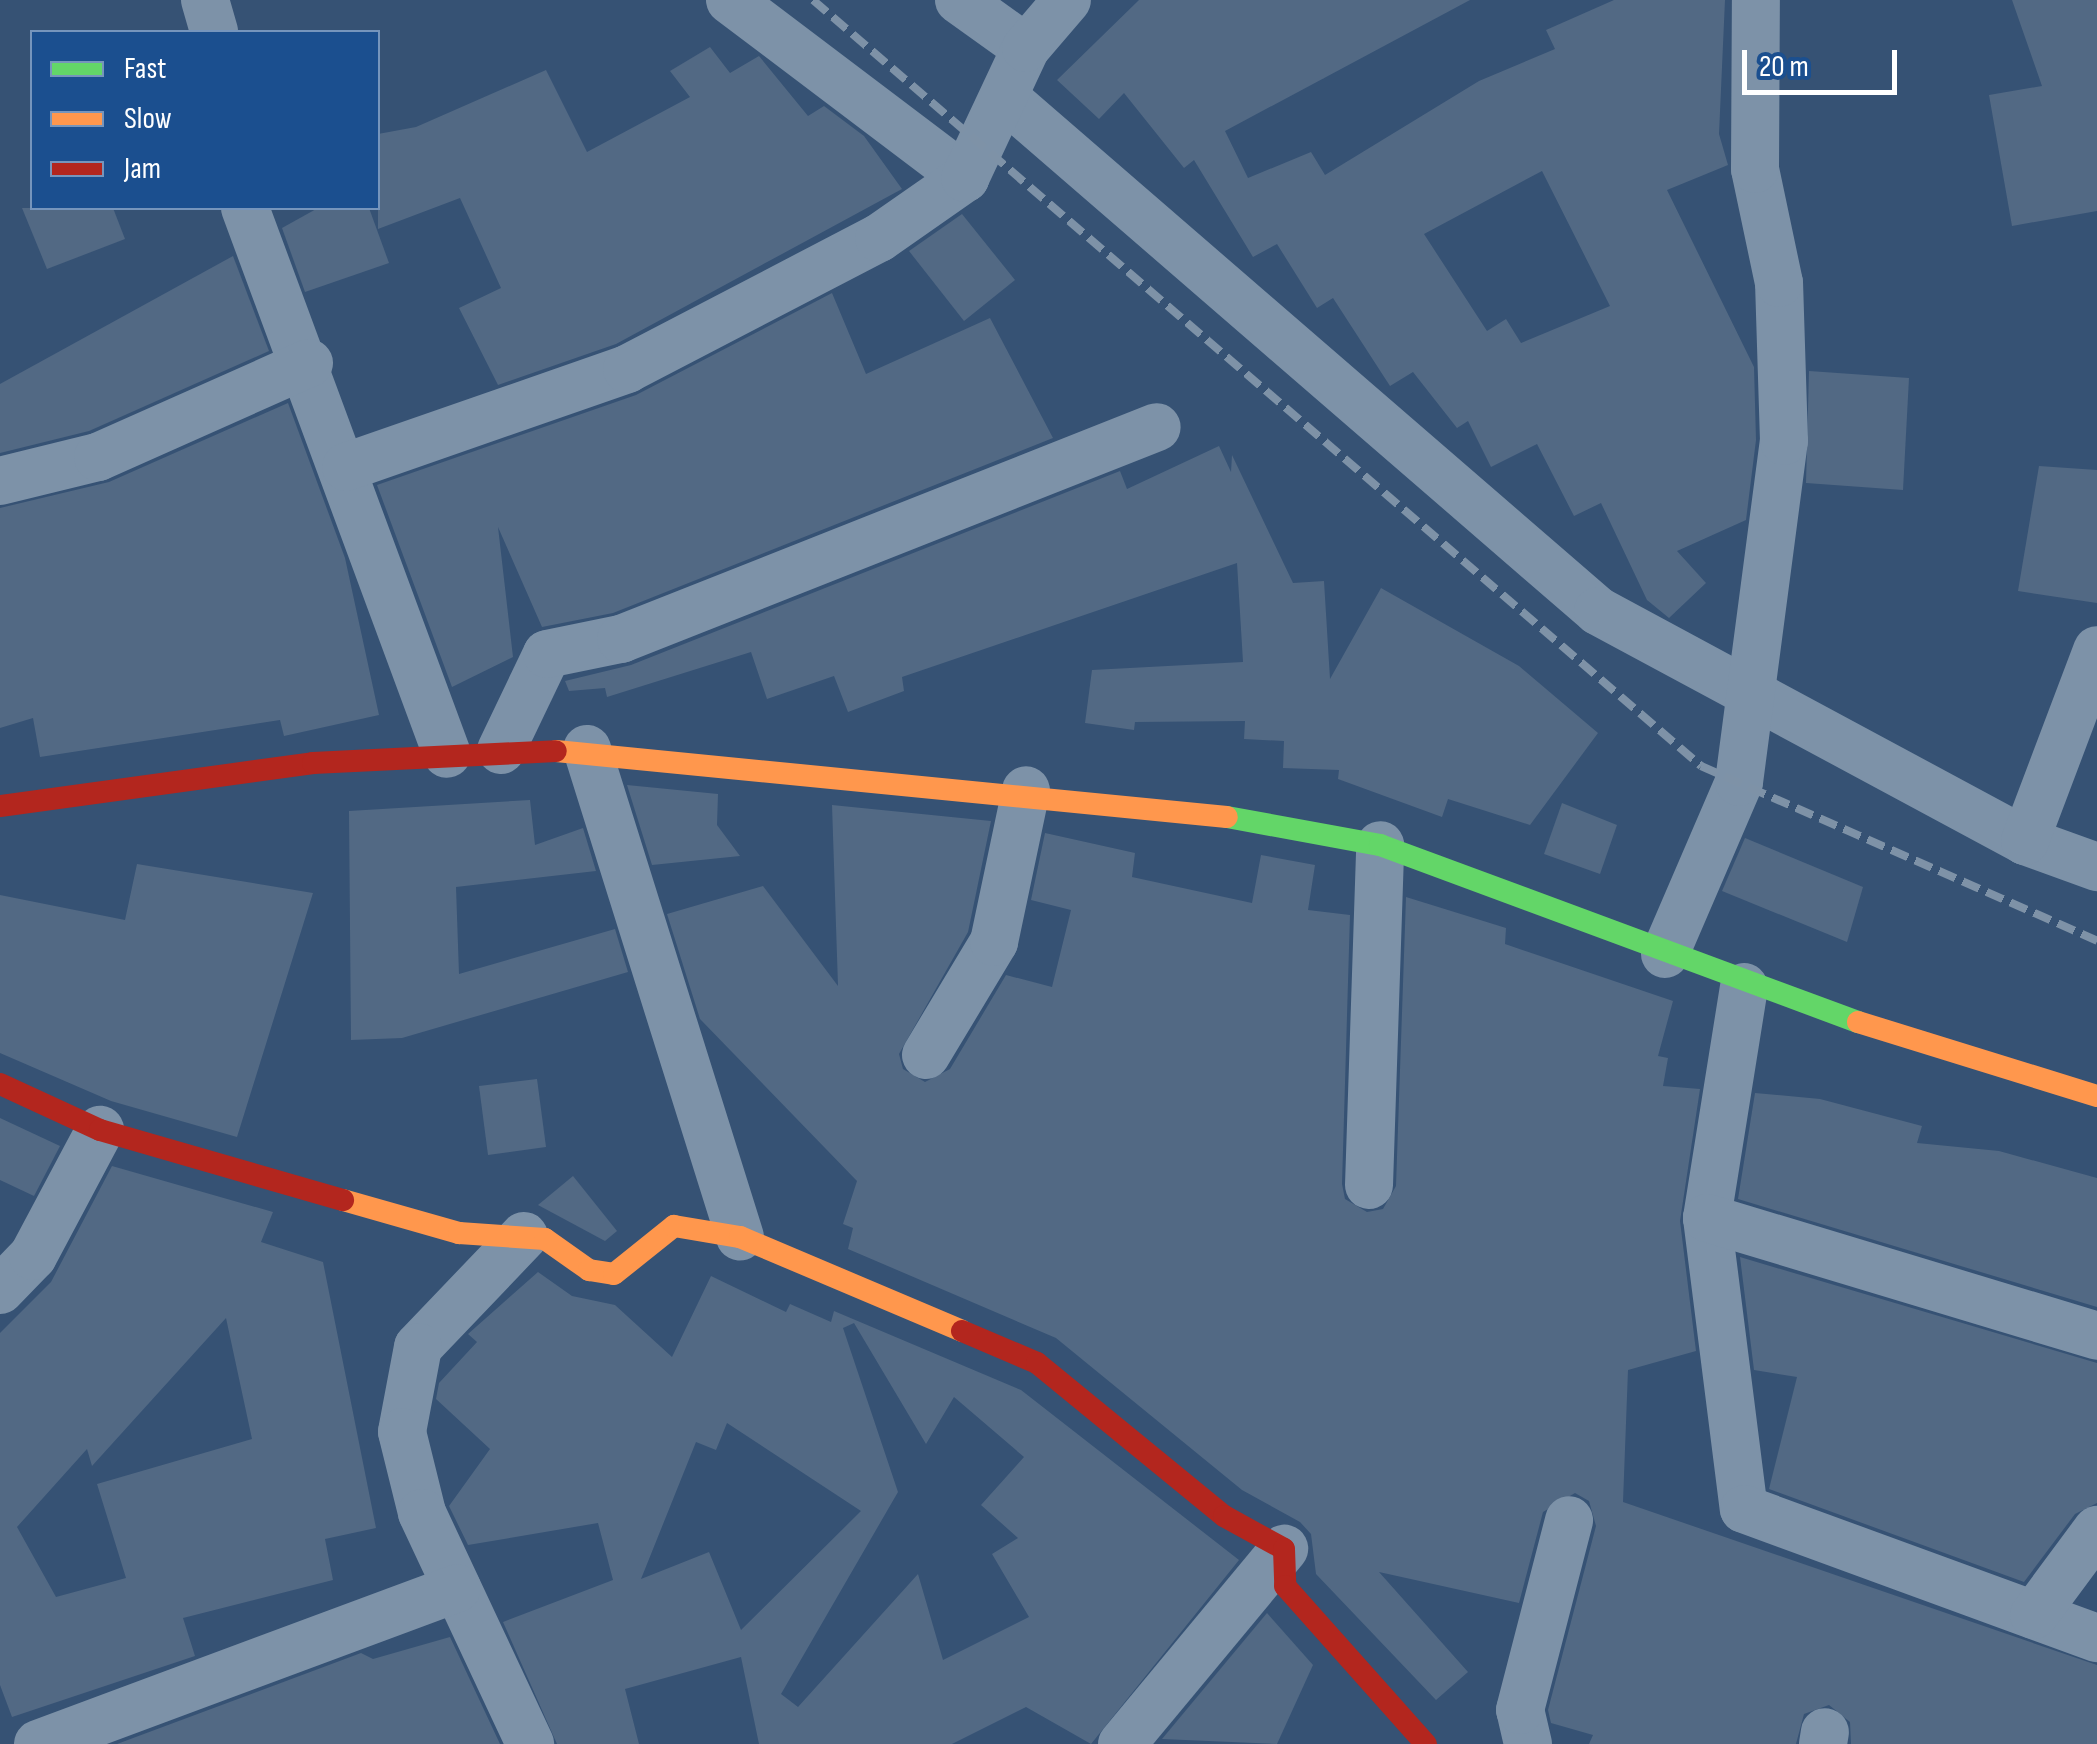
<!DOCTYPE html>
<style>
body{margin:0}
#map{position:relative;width:2097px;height:1744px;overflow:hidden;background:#365274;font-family:"Sofia Sans Condensed",sans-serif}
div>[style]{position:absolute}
.building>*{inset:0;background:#526984}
.street>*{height:48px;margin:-24px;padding:0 24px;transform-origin:24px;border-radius:24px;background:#7d92a8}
.fast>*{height:22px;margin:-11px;padding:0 11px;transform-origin:11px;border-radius:11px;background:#63d668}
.slow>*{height:22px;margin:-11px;padding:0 11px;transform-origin:11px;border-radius:11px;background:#ff974d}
.jam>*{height:22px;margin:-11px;padding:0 11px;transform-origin:11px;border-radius:11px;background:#b3261e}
.rail>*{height:8px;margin-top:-4px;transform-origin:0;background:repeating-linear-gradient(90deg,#7e92a7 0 18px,transparent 0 26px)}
span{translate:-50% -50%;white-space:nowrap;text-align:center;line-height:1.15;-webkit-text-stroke:8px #1b4f8f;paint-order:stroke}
.legend{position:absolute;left:30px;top:30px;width:350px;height:180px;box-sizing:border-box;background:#1b4f8f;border:2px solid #7695bc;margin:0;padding:12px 18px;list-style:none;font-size:30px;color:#fff}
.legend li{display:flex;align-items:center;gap:20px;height:50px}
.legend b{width:50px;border:2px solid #7695bc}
.scale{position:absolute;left:1742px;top:50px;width:155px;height:45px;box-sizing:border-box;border:5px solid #fff;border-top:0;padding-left:12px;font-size:30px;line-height:35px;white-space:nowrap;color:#fff;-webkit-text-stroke:8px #1b4f8f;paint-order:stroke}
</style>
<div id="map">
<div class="building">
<div style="clip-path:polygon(evenodd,1139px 0,1470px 0,1225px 131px,1248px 178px,1311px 152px,1325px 175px,1479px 81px,1555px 49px,1546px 30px,1614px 0,1725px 0,1719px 134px,1728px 165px,1667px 190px,1754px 367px,1756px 440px,1746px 520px,1677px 551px,1706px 583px,1669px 618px,1647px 600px,1601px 503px,1574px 516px,1537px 444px,1491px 467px,1468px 421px,1457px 428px,1413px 372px,1390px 386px,1333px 298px,1317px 308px,1277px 244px,1253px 257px,1194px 160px,1184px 168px,1124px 93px,1099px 119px,1057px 80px,1139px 0,1542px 171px,1610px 306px,1521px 343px,1506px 319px,1487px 331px,1424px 234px,1542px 171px)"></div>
<div style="clip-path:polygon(2012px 0,2097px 0,2097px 211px,2012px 226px,1989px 95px,2042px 86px)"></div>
<div style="clip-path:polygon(710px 47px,730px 73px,759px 56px,808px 116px,824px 106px,864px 136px,902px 189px,616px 344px,498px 385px,459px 308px,501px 288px,460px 198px,378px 229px,378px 134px,416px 127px,546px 70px,587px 152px,690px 97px,670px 71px)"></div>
<div style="clip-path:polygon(22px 208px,113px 208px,125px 239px,47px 269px)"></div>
<div style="clip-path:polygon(318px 208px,369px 208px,389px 263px,305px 292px,282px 228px)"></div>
<div style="clip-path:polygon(962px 214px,1015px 280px,964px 321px,909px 251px)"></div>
<div style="clip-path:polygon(233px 256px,269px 351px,89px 431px,0 453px,0 384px)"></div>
<div style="clip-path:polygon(832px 293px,866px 374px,990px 318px,1053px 438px,613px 613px,542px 627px,498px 527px,513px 657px,452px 687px,377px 485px,636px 395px)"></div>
<div style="clip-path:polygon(1809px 371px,1909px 378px,1903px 490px,1806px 483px)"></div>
<div style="clip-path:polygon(288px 403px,345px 558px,379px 715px,284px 736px,280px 720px,40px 757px,33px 718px,0 728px,0 508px,109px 482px)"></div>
<div style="clip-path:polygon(1219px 446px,1231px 472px,1232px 455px,1293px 583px,1324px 581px,1330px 679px,1381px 588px,1519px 666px,1598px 733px,1530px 825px,1448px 799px,1442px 817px,1338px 779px,1339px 770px,1283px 768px,1284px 741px,1244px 739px,1245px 721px,1135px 722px,1134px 730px,1085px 723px,1092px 670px,1243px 662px,1237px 563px,902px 677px,904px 691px,848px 712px,834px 676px,767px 699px,751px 652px,607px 697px,605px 688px,569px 691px,565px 681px,631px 665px,1120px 471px,1127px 489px)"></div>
<div style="clip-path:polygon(2039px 466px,2097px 470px,2097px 603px,2018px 591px)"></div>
<div style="clip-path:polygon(627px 785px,718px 794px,717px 825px,740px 856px,652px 865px)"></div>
<div style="clip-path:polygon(530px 800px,535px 845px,583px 828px,596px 871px,456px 887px,459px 974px,615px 929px,628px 972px,402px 1038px,351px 1040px,349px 811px)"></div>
<div style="clip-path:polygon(1562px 803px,1617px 825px,1600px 874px,1544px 854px)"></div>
<div style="clip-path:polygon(832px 805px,991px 821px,968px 932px,899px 1054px,903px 1069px,925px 1082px,950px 1069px,1006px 975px,1052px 987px,1071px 910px,1031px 900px,1045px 833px,1135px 853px,1132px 877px,1252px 903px,1261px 855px,1315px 865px,1308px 910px,1350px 915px,1342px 1184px,1345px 1199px,1367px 1212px,1383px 1209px,1396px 1186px,1406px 897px,1506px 928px,1505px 944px,1673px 1001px,1658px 1056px,1668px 1058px,1663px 1086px,1700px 1089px,1680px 1221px,1696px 1351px,1628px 1370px,1623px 1502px,2097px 1665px,2097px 1744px,1851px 1744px,1850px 1722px,1829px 1705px,1804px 1714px,1796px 1744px,1589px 1744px,1593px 1735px,1551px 1723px,1548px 1710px,1596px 1526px,1589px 1501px,1575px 1493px,1543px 1512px,1519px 1603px,1379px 1572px,1468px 1672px,1436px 1700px,1316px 1574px,1311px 1534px,1300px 1522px,1242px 1490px,1056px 1338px,848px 1249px,853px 1228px,843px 1224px,857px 1181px,700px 1019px,667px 914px,763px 886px,838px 986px)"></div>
<div style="clip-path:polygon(1745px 838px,1863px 887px,1847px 942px,1722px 891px)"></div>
<div style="clip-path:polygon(137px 864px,313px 893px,237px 1137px,111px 1101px,0 1053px,0 895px,125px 920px)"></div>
<div style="clip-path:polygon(537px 1079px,546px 1147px,488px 1155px,479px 1086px)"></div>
<div style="clip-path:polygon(1755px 1093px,1820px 1099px,1922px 1126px,1917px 1143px,1999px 1151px,2097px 1178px,2097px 1307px,1738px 1199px)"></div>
<div style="clip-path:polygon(0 1118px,60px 1146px,34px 1196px,0 1180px)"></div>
<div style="clip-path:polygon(evenodd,112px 1166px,273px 1212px,261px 1242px,323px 1262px,376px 1528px,325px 1539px,333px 1580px,183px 1618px,195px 1656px,12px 1717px,0 1685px,0 1333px,51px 1282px,112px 1166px,226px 1318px,252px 1439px,97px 1484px,126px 1578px,56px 1597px,17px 1527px,87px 1449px,92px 1466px,226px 1318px)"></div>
<div style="clip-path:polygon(573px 1176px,617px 1231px,605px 1241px,538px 1205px)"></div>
<div style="clip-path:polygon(1740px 1257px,2097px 1363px,2097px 1503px,2075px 1514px,2024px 1582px,1769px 1489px,1797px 1377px,1754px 1370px)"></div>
<div style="clip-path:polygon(evenodd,538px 1272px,572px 1296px,615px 1305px,672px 1357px,711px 1276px,786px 1312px,790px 1304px,831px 1322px,834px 1311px,1021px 1390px,1239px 1560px,1091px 1744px,1026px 1707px,952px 1744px,759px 1744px,741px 1657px,625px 1689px,639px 1744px,557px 1744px,503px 1622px,613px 1580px,598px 1523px,468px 1545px,449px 1506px,490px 1449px,436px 1399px,439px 1383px,477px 1342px,468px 1334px,538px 1272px,854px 1323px,926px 1444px,954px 1397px,1024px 1457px,981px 1505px,1018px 1538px,992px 1554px,1029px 1617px,943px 1660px,918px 1574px,798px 1707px,781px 1694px,898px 1492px,843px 1328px,854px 1323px,538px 1272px,727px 1423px,861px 1511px,741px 1630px,709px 1552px,641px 1579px,696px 1442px,716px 1450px,727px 1423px)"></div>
<div style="clip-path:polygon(1267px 1613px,1313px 1665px,1277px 1744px,1162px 1739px)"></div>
<div style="clip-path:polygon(450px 1637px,500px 1744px,117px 1744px,361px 1653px,373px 1659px)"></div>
</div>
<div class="street">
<div style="left:205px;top:0;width:33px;rotate:74deg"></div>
<div style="left:730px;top:0;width:295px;rotate:37.1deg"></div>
<div style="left:959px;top:0;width:82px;rotate:35.6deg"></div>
<div style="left:1005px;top:98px;width:784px;rotate:40.86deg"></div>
<div style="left:1598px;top:611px;width:485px;rotate:28.3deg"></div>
<div style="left:2025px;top:841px;width:77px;rotate:19.9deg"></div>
<div style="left:245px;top:208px;width:582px;rotate:69.7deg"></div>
<div style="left:346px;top:467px;width:298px;rotate:-19.2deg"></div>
<div style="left:627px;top:369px;width:284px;rotate:-27.5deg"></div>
<div style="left:879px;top:238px;width:105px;rotate:-34.9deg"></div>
<div style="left:965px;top:178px;width:144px;rotate:-64.9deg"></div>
<div style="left:1026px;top:48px;width:63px;rotate:-49.5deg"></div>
<div style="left:0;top:481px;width:101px;rotate:-13.8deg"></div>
<div style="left:98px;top:457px;width:231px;rotate:-24deg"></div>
<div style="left:587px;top:749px;width:511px;rotate:72.59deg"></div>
<div style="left:501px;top:750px;width:106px;rotate:-64.4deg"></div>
<div style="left:547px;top:654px;width:76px;rotate:-11.5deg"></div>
<div style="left:621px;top:639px;width:576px;rotate:-21.58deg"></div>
<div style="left:2025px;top:841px;width:204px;rotate:-69.3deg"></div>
<div style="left:1665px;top:954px;width:187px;rotate:-66.7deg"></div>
<div style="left:1739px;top:782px;width:344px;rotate:-82.5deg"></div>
<div style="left:1784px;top:441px;width:158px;rotate:-91.8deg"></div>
<div style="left:1779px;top:283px;width:116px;rotate:-101.9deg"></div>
<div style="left:1755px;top:169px;width:169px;rotate:-89.7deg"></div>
<div style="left:1744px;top:987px;width:234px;rotate:99.1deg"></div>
<div style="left:1707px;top:1218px;width:293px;rotate:82.8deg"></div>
<div style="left:1744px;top:1509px;width:376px;rotate:20.1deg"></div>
<div style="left:926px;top:1055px;width:132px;rotate:-59deg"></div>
<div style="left:994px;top:942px;width:155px;rotate:-78.1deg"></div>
<div style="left:1369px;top:1185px;width:340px;rotate:-88.1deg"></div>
<div style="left:1707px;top:1218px;width:407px;rotate:16.8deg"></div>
<div style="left:524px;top:1236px;width:153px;rotate:133.7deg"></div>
<div style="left:418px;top:1347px;width:86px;rotate:100.7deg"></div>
<div style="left:402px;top:1432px;width:83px;rotate:76.1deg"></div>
<div style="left:422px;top:1513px;width:255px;rotate:64.9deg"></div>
<div style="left:0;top:1290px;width:47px;rotate:-45.9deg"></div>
<div style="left:33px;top:1256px;width:143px;rotate:-62deg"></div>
<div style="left:2034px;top:1615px;width:106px;rotate:-53.5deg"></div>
<div style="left:38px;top:1744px;width:447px;rotate:-20.4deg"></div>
<div style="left:1122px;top:1744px;width:254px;rotate:-50.3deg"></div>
<div style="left:1528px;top:1744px;width:35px;rotate:-103deg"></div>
<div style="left:1520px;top:1710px;width:196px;rotate:-75.5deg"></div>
<div style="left:1823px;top:1744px;width:12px;rotate:-81deg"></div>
</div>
<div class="fast">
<div style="left:1227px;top:817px;width:156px;rotate:10.4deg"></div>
<div style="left:1380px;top:845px;width:510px;rotate:20.32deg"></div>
</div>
<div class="slow">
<div style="left:556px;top:751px;width:674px;rotate:5.62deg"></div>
<div style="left:1858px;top:1022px;width:250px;rotate:17.2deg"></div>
<div style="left:343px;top:1200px;width:121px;rotate:15.9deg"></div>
<div style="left:459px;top:1233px;width:86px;rotate:4deg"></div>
<div style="left:545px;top:1239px;width:54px;rotate:35.2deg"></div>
<div style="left:589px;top:1270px;width:25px;rotate:9deg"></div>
<div style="left:614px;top:1274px;width:77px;rotate:-38.7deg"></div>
<div style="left:674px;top:1226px;width:67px;rotate:9.5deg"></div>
<div style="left:740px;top:1237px;width:241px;rotate:22.9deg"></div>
</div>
<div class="jam">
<div style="left:0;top:806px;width:316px;rotate:-7.8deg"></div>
<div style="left:313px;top:763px;width:243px;rotate:-2.8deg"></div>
<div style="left:0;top:1084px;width:110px;rotate:24.7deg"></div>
<div style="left:100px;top:1130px;width:253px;rotate:16.1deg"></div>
<div style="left:962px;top:1331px;width:82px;rotate:23.1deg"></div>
<div style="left:1037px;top:1363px;width:242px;rotate:39.3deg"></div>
<div style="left:1224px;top:1516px;width:68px;rotate:28.8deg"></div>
<div style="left:1284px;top:1549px;width:37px;rotate:88deg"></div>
<div style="left:1285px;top:1586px;width:212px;rotate:48.3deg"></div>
</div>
<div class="rail">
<div style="left:813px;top:0;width:1173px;rotate:40.78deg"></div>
<div style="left:1701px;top:766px;width:433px;rotate:23.8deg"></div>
</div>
<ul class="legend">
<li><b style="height:12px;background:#63d668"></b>Fast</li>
<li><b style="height:12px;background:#ff974d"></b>Slow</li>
<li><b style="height:12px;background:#b3261e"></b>Jam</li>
</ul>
<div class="scale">20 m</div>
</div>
